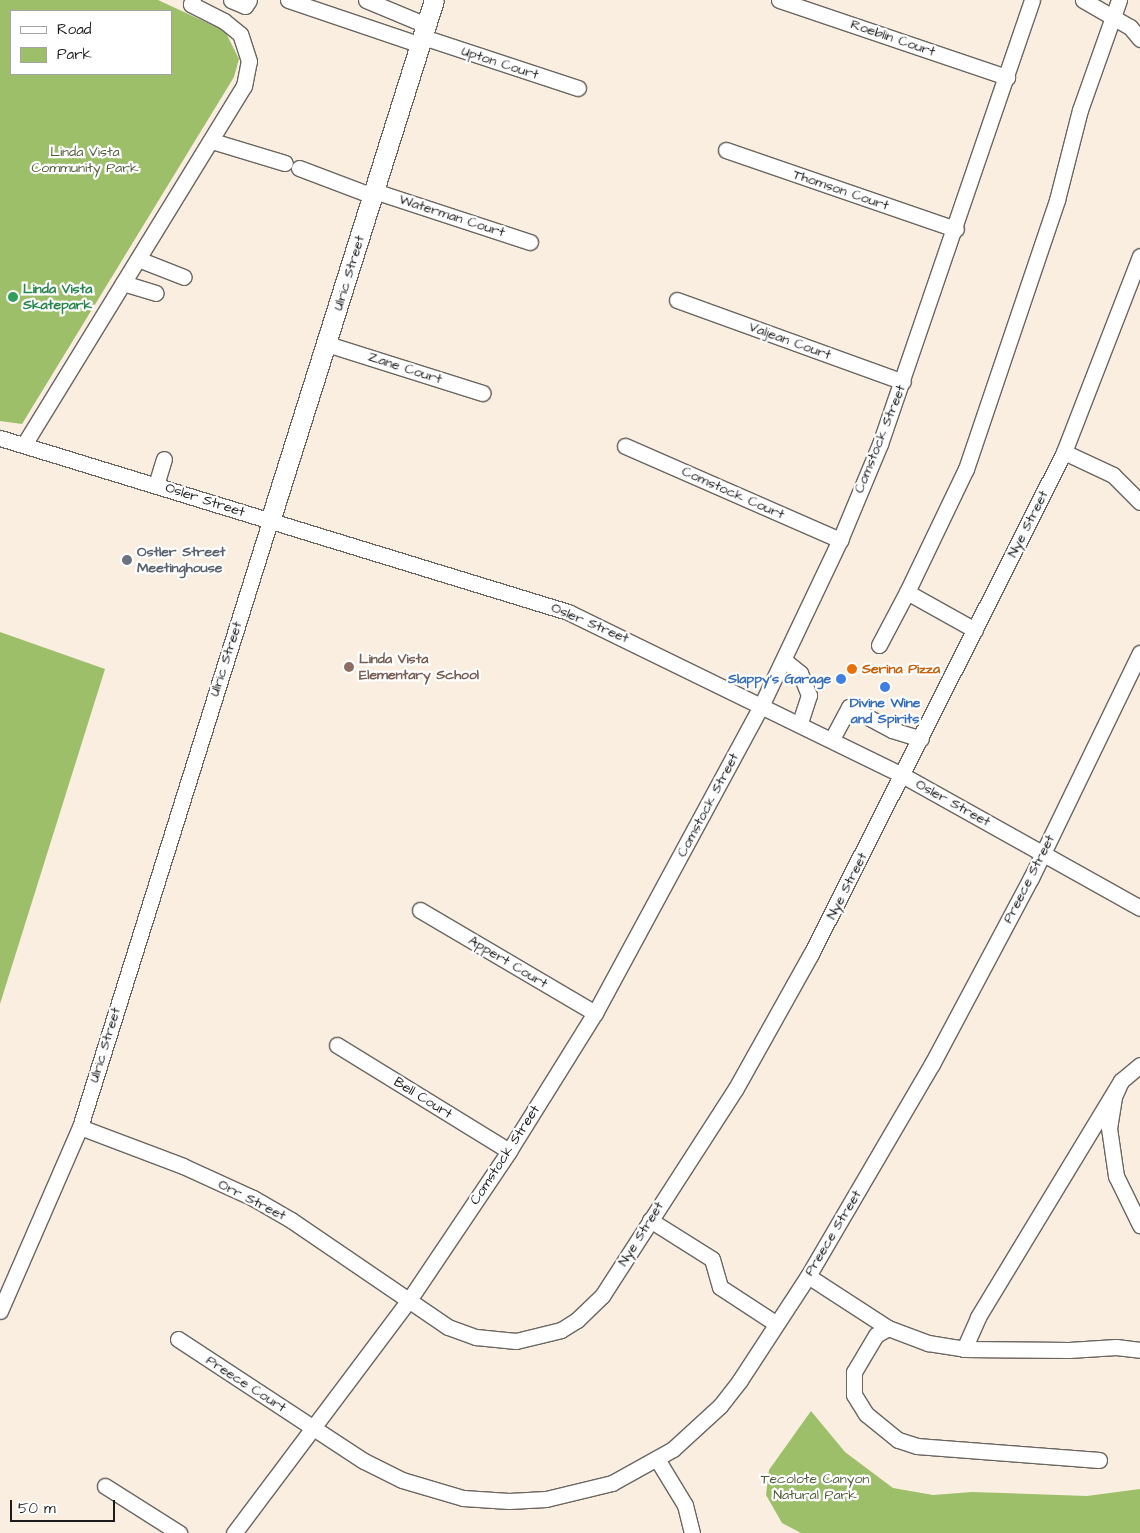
<!DOCTYPE html>
<style>
body{margin:0}
#map{position:relative;width:1140px;height:1533px;overflow:hidden;background:#faeee0;font-family:"Architects Daughter",sans-serif}
div>[style]{position:absolute}
.green>*{inset:0;background:#9ebf69}
.roads{filter:drop-shadow(1px 0 #6a6661) drop-shadow(-1px 0 #6a6661) drop-shadow(0 1px #6a6661) drop-shadow(0 -1px #6a6661)}
.minor>*{height:15px;margin:-7.5px;padding:0 7.5px;transform-origin:7.5px;border-radius:7.5px;background:#fff}
.major>*{height:19px;margin:-9.5px;padding:0 9.5px;transform-origin:9.5px;border-radius:9.5px;background:#fff}
.dots>*{width:14px;height:14px;translate:-50% -50%;box-sizing:border-box;border:2px solid #fff;border-radius:50%}
span{translate:-50% -50%;white-space:nowrap;text-align:center;line-height:1.15;-webkit-text-stroke:4.5px #fff;paint-order:stroke}
.street-label{font-size:14px;color:#1c1c1c}
.park-label{font-size:14px;color:#505d3b}
.leisure-label{font-size:14px;color:#27864d;font-weight:700}
.left{translate:0 -50%;text-align:left}
.worship-label{font-size:14px;color:#5b616d;font-weight:700}
.education-label{font-size:14px;color:#785e54;font-weight:700}
.food-label{font-size:14px;color:#c56008;font-weight:700}
.shop-label{font-size:14px;color:#366cbe;font-weight:700}
.right{translate:-100% -50%;text-align:right}
.legend{position:absolute;left:10px;top:10px;width:162px;height:65px;box-sizing:border-box;background:#fff;border:1px solid #a4a4a4;margin:0;padding:6px 9px;list-style:none;font-size:15px;color:#1c1c1c}
.legend li{display:flex;align-items:center;gap:10px;height:25px}
.legend b{width:25px;border:1px solid #a4a4a4}
.scale{position:absolute;left:10px;top:1500px;width:105px;height:22px;box-sizing:border-box;border:2px solid #1c1c1c;border-top:0;padding-left:6px;font-size:15px;line-height:18px;white-space:nowrap;color:#1c1c1c;-webkit-text-stroke:4px #fff;paint-order:stroke}
</style>
<div id="map">
<div class="green">
<div style="clip-path:polygon(evenodd,0 0,158px 0,225px 31px,239px 59px,234px 77px,22px 424px,0 421px,0 0,11px 11px,171px 11px,171px 74px,11px 74px,11px 11px)"></div>
<div style="clip-path:polygon(0 632px,105px 669px,0 1004px)"></div>
<div style="clip-path:polygon(811px 1411px,845px 1452px,893px 1488px,933px 1495px,972px 1492px,1087px 1496px,1140px 1489px,1140px 1533px,801px 1533px,782px 1523px,766px 1495px,769px 1470px)"></div>
</div>
<div class="roads">
<div class="minor">
<div style="left:231px;top:0;width:15px;rotate:23deg"></div>
<div style="left:245px;top:6px;width:7px;rotate:-56deg"></div>
<div style="left:288px;top:0;width:140px;rotate:18.7deg"></div>
<div style="left:366px;top:0;width:65px;rotate:22.6deg"></div>
<div style="left:779px;top:0;width:241px;rotate:18.7deg"></div>
<div style="left:1083px;top:0;width:54px;rotate:29.9deg"></div>
<div style="left:1130px;top:27px;width:16px;rotate:50deg"></div>
<div style="left:423px;top:37px;width:163px;rotate:18.2deg"></div>
<div style="left:212px;top:141px;width:76px;rotate:16.8deg"></div>
<div style="left:726px;top:150px;width:243px;rotate:19deg"></div>
<div style="left:299px;top:168px;width:79px;rotate:20.7deg"></div>
<div style="left:374px;top:191px;width:164px;rotate:18.1deg"></div>
<div style="left:138px;top:259px;width:49px;rotate:21.4deg"></div>
<div style="left:123px;top:283px;width:34px;rotate:17deg"></div>
<div style="left:677px;top:300px;width:240px;rotate:19.9deg"></div>
<div style="left:327px;top:344px;width:163px;rotate:17.5deg"></div>
<div style="left:0;top:438px;width:594px;rotate:17.03deg"></div>
<div style="left:568px;top:612px;width:374px;rotate:26deg"></div>
<div style="left:904px;top:776px;width:270px;rotate:29.2deg"></div>
<div style="left:25px;top:443px;width:419px;rotate:-58.5deg"></div>
<div style="left:244px;top:86px;width:25px;rotate:-79deg"></div>
<div style="left:249px;top:61px;width:28px;rotate:-108deg"></div>
<div style="left:240px;top:34px;width:21px;rotate:-141deg"></div>
<div style="left:224px;top:21px;width:37px;rotate:-153deg"></div>
<div style="left:191px;top:4px;width:4px;rotate:-63deg"></div>
<div style="left:625px;top:446px;width:235px;rotate:23.6deg"></div>
<div style="left:1064px;top:452px;width:54px;rotate:25.1deg"></div>
<div style="left:1113px;top:475px;width:38px;rotate:45deg"></div>
<div style="left:156px;top:485px;width:27px;rotate:-73deg"></div>
<div style="left:975px;top:630px;width:78px;rotate:-150.8deg"></div>
<div style="left:907px;top:592px;width:136px;rotate:-64.4deg"></div>
<div style="left:966px;top:469px;width:284px;rotate:-71.3deg"></div>
<div style="left:1057px;top:200px;width:93px;rotate:-75.7deg"></div>
<div style="left:1080px;top:110px;width:117px;rotate:-70.5deg"></div>
<div style="left:879px;top:645px;width:60px;rotate:-62.2deg"></div>
<div style="left:784px;top:660px;width:21px;rotate:39deg"></div>
<div style="left:800px;top:673px;width:24px;rotate:68deg"></div>
<div style="left:809px;top:695px;width:28px;rotate:108deg"></div>
<div style="left:832px;top:739px;width:36px;rotate:-62deg"></div>
<div style="left:849px;top:707px;width:49px;rotate:28.1deg"></div>
<div style="left:892px;top:730px;width:30px;rotate:17deg"></div>
<div style="left:420px;top:910px;width:203px;rotate:30.5deg"></div>
<div style="left:337px;top:1045px;width:202px;rotate:31.6deg"></div>
<div style="left:1140px;top:1065px;width:25px;rotate:140deg"></div>
<div style="left:1121px;top:1081px;width:17px;rotate:114deg"></div>
<div style="left:1114px;top:1097px;width:31px;rotate:99deg"></div>
<div style="left:1109px;top:1128px;width:49px;rotate:81.7deg"></div>
<div style="left:1116px;top:1176px;width:55px;rotate:63.9deg"></div>
<div style="left:80px;top:1127px;width:110px;rotate:20.7deg"></div>
<div style="left:183px;top:1166px;width:77px;rotate:24.6deg"></div>
<div style="left:253px;top:1198px;width:44px;rotate:30.1deg"></div>
<div style="left:291px;top:1220px;width:190px;rotate:34.3deg"></div>
<div style="left:448px;top:1327px;width:30px;rotate:20deg"></div>
<div style="left:476px;top:1337px;width:40px;rotate:5.7deg"></div>
<div style="left:516px;top:1341px;width:46px;rotate:-13.7deg"></div>
<div style="left:561px;top:1330px;width:19px;rotate:-32deg"></div>
<div style="left:577px;top:1320px;width:35px;rotate:-44deg"></div>
<div style="left:602px;top:1296px;width:247px;rotate:-57.2deg"></div>
<div style="left:736px;top:1088px;width:154px;rotate:-60.8deg"></div>
<div style="left:811px;top:954px;width:562px;rotate:-63.25deg"></div>
<div style="left:1064px;top:452px;width:210px;rotate:-68.8deg"></div>
<div style="left:650px;top:1220px;width:73px;rotate:32.2deg"></div>
<div style="left:712px;top:1259px;width:29px;rotate:74deg"></div>
<div style="left:720px;top:1287px;width:66px;rotate:33.2deg"></div>
<div style="left:808px;top:1276px;width:95px;rotate:33deg"></div>
<div style="left:0;top:1311px;width:201px;rotate:-66.5deg"></div>
<div style="left:80px;top:1127px;width:635px;rotate:-72.59deg"></div>
<div style="left:178px;top:1339px;width:222px;rotate:33.3deg"></div>
<div style="left:364px;top:1461px;width:42px;rotate:26.6deg"></div>
<div style="left:402px;top:1480px;width:64px;rotate:16.4deg"></div>
<div style="left:463px;top:1498px;width:46px;rotate:3.7deg"></div>
<div style="left:509px;top:1501px;width:37px;rotate:-3deg"></div>
<div style="left:546px;top:1499px;width:68px;rotate:-13.6deg"></div>
<div style="left:612px;top:1483px;width:70px;rotate:-29.1deg"></div>
<div style="left:673px;top:1449px;width:64px;rotate:-42.5deg"></div>
<div style="left:720px;top:1406px;width:33px;rotate:-52deg"></div>
<div style="left:740px;top:1380px;width:124px;rotate:-56.8deg"></div>
<div style="left:808px;top:1276px;width:246px;rotate:-59.7deg"></div>
<div style="left:932px;top:1064px;width:211px;rotate:-62deg"></div>
<div style="left:1031px;top:878px;width:250px;rotate:-64.2deg"></div>
<div style="left:964px;top:1349px;width:35px;rotate:-66deg"></div>
<div style="left:978px;top:1317px;width:276px;rotate:-58.8deg"></div>
<div style="left:657px;top:1459px;width:54px;rotate:58.7deg"></div>
<div style="left:685px;top:1505px;width:29px;rotate:76deg"></div>
<div style="left:1099px;top:1460px;width:183px;rotate:-175.6deg"></div>
<div style="left:917px;top:1446px;width:20px;rotate:-162deg"></div>
<div style="left:898px;top:1440px;width:41px;rotate:-140.9deg"></div>
<div style="left:866px;top:1414px;width:22px;rotate:-122deg"></div>
<div style="left:854px;top:1395px;width:23px;rotate:-90deg"></div>
<div style="left:854px;top:1372px;width:43px;rotate:-59.3deg"></div>
<div style="left:876px;top:1335px;width:14px;rotate:-30deg"></div>
<div style="left:888px;top:1328px;width:43px;rotate:20.6deg"></div>
<div style="left:928px;top:1343px;width:36px;rotate:9deg"></div>
<div style="left:964px;top:1349px;width:105px;rotate:0.5deg"></div>
<div style="left:1069px;top:1350px;width:47px;rotate:-3.7deg"></div>
<div style="left:1116px;top:1347px;width:24px;rotate:7deg"></div>
<div style="left:105px;top:1486px;width:88px;rotate:32.4deg"></div>
<div style="left:234px;top:1533px;width:291px;rotate:-53.1deg"></div>
<div style="left:409px;top:1300px;width:179px;rotate:-56.1deg"></div>
<div style="left:509px;top:1151px;width:163px;rotate:-58.1deg"></div>
<div style="left:595px;top:1013px;width:351px;rotate:-61.6deg"></div>
<div style="left:762px;top:704px;width:182px;rotate:-64.6deg"></div>
<div style="left:840px;top:540px;width:104px;rotate:-67.4deg"></div>
<div style="left:880px;top:444px;width:469px;rotate:-71.1deg"></div>
</div>
<div class="major">
<div style="left:270px;top:521px;width:546px;rotate:-72.53deg"></div>
</div>
</div>
<div class="dots">
<div style="left:13px;top:297px;background:#2e9e5b"></div>
<div style="left:127px;top:560px;background:#6b7280"></div>
<div style="left:349px;top:667px;background:#8d6e63"></div>
<div style="left:852px;top:669px;background:#e8710a"></div>
<div style="left:841px;top:679px;background:#3f7fe0"></div>
<div style="left:885px;top:687px;background:#3f7fe0"></div>
</div>
<div class="street-label">
<span style="left:893px;top:38px;rotate:19deg">Roeblin Court</span>
<span style="left:500px;top:63px;rotate:18deg">Upton Court</span>
<span style="left:841px;top:190px;rotate:19deg">Thomson Court</span>
<span style="left:452px;top:216px;rotate:18deg">Waterman Court</span>
<span style="left:349px;top:273px;rotate:-73deg">Ulric Street</span>
<span style="left:790px;top:341px;rotate:20deg">Valjean Court</span>
<span style="left:405px;top:368px;rotate:18deg">Zane Court</span>
<span style="left:880px;top:439px;rotate:-68deg">Comstock Street</span>
<span style="left:733px;top:493px;rotate:24deg">Comstock Court</span>
<span style="left:205px;top:500px;rotate:18deg">Osler Street</span>
<span style="left:1028px;top:524px;rotate:-63deg">Nye Street</span>
<span style="left:590px;top:623px;rotate:23deg">Osler Street</span>
<span style="left:226px;top:659px;rotate:-72deg">Ulric Street</span>
<span style="left:953px;top:803px;rotate:29deg">Osler Street</span>
<span style="left:708px;top:805px;rotate:-62deg">Comstock Street</span>
<span style="left:1029px;top:879px;rotate:-63deg">Preece Street</span>
<span style="left:847px;top:886px;rotate:-63deg">Nye Street</span>
<span style="left:508px;top:962px;rotate:31deg">Appert Court</span>
<span style="left:105px;top:1045px;rotate:-73deg">Ulric Street</span>
<span style="left:423px;top:1098px;rotate:32deg">Bell Court</span>
<span style="left:505px;top:1155px;rotate:-57deg">Comstock Street</span>
<span style="left:252px;top:1200px;rotate:27deg">Orr Street</span>
<span style="left:833px;top:1233px;rotate:-59deg">Preece Street</span>
<span style="left:641px;top:1234px;rotate:-58deg">Nye Street</span>
<span style="left:246px;top:1384px;rotate:33deg">Preece Court</span>
</div>
<div class="park-label">
<span style="left:85px;top:160px">Linda Vista<br>Community Park</span>
<span style="left:815px;top:1487px">Tecolote Canyon<br>Natural Park</span>
</div>
<div class="leisure-label">
<span class="left" style="left:23px;top:297px">Linda Vista<br>Skatepark</span>
</div>
<div class="worship-label">
<span class="left" style="left:137px;top:560px">Ostler Street<br>Meetinghouse</span>
</div>
<div class="education-label">
<span class="left" style="left:359px;top:667px">Linda Vista<br>Elementary School</span>
</div>
<div class="food-label">
<span class="left" style="left:862px;top:669px">Serina Pizza</span>
</div>
<div class="shop-label">
<span class="right" style="left:831px;top:679px">Slappy's Garage</span>
<span style="left:885px;top:711px">Divine Wine<br>and Spirits</span>
</div>
<ul class="legend">
<li><b style="height:6px;background:#fff"></b>Road</li>
<li><b style="height:14px;background:#9ebf69"></b>Park</li>
</ul>
<div class="scale">50 m</div>
</div>
